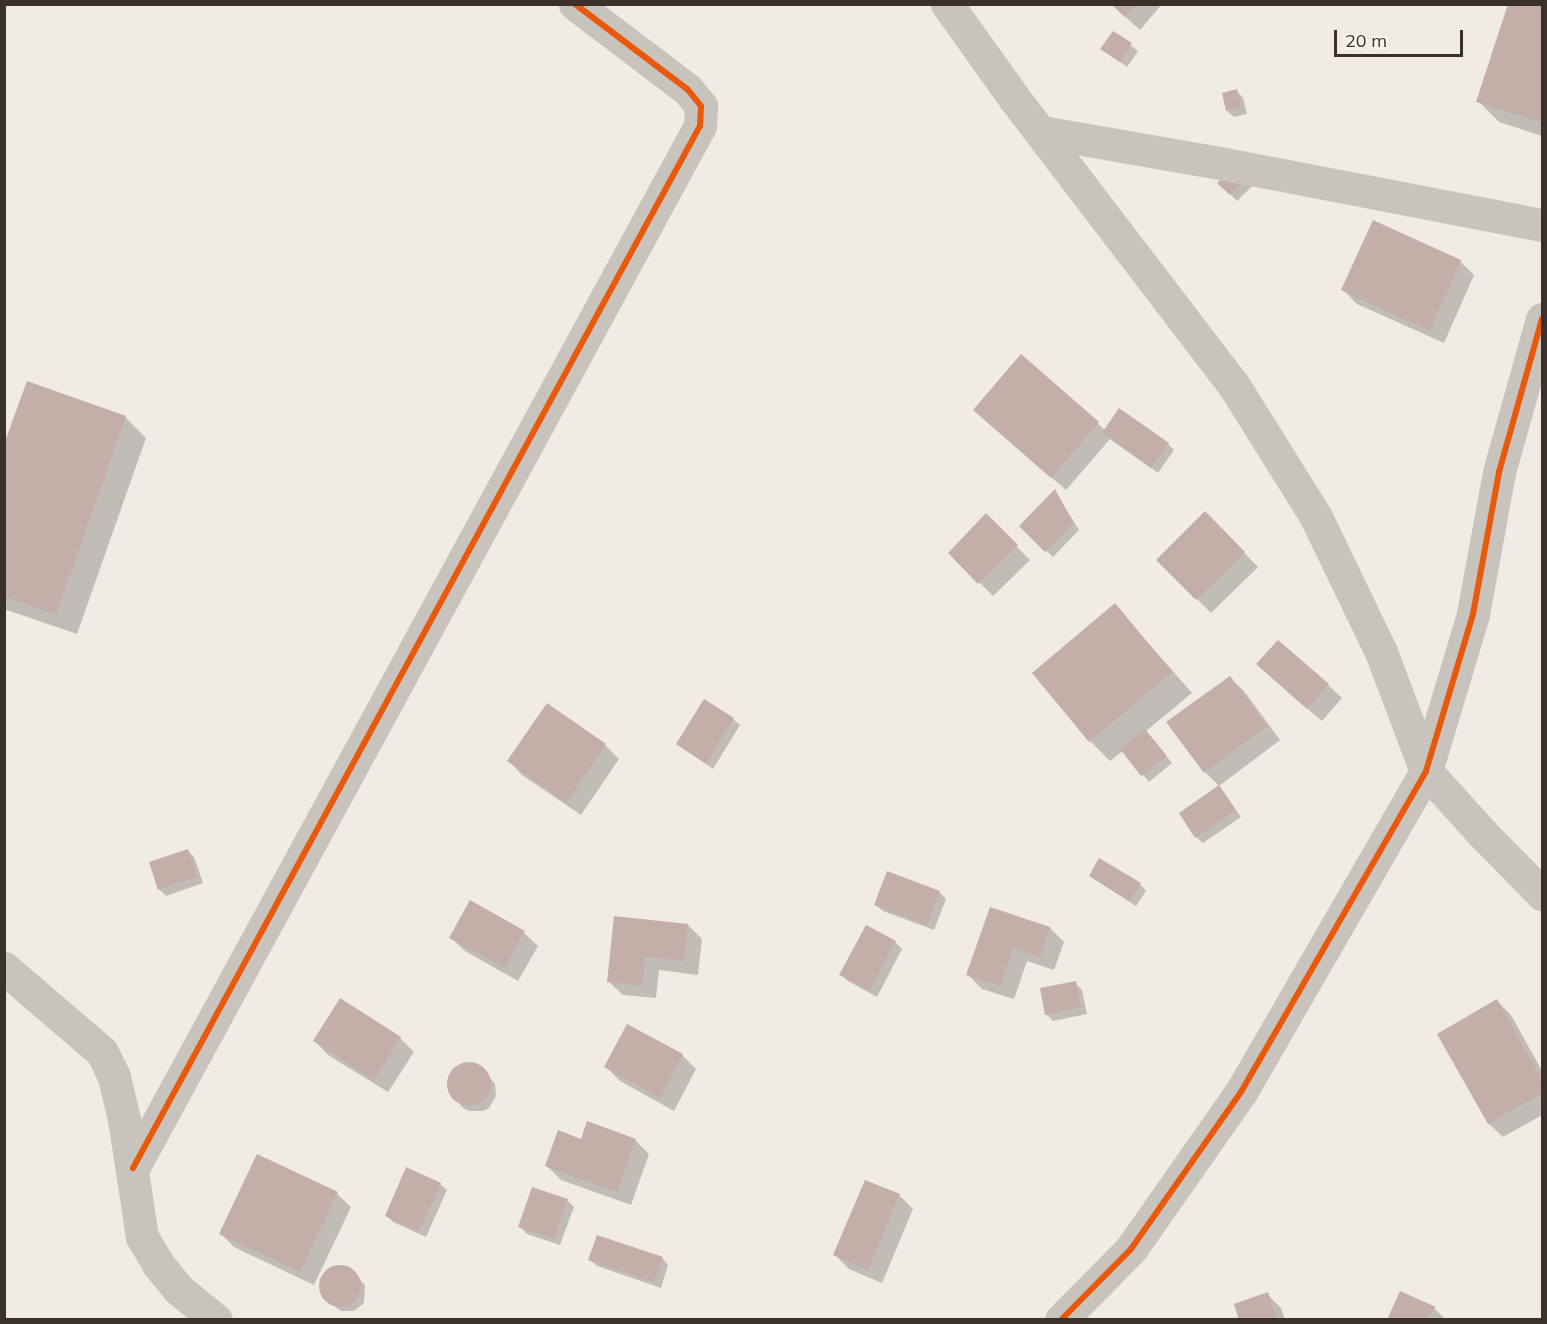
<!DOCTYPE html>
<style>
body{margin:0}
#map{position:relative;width:1547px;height:1324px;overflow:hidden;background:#f0ebe5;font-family:Mulish,sans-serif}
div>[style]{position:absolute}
.shadow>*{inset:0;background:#0003}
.building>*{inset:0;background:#c3afa7}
.round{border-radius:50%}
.minor>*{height:33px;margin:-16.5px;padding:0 16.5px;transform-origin:16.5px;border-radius:16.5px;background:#c9c3be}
.cycleway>*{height:6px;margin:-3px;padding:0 3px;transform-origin:3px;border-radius:3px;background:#e8590c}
span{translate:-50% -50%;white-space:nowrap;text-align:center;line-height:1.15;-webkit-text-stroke:6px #fbf5ee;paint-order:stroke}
.frame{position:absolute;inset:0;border:6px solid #3b302b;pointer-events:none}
.scale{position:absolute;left:1334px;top:30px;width:129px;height:27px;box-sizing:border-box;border:3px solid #3b302b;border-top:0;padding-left:8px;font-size:18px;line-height:21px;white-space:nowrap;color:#3b302b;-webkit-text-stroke:4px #fbf5ee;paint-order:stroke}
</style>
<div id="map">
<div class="shadow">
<div style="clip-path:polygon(1111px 4px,1162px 4px,1140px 30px)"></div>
<div style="clip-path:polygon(1509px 4px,1542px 4px,1542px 136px,1499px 122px,1478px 101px)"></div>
<div style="clip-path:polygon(1113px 33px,1138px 51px,1127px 67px,1102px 49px)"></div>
<div style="clip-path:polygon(1237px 91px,1243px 98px,1247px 114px,1234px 117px,1227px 111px)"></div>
<div style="clip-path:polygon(1234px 168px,1252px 186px,1237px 201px,1219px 183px)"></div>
<div style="clip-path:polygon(1460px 261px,1474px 275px,1444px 343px,1357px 304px,1343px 290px)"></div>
<div style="clip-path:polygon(1021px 356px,1105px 430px,1168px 444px,1174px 450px,1158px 473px,1110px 439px,1066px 490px,989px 423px)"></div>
<div style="clip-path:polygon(125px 417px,146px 438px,77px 634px,4px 609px,4px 448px)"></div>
<div style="clip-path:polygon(1055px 491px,1079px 530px,1053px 557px,1021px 526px)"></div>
<div style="clip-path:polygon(1205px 513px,1258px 567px,1211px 613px,1158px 560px)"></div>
<div style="clip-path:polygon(986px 516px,1030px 560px,993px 596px,950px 553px)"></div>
<div style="clip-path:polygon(1115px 605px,1192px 693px,1146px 731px,1172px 763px,1149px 782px,1123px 751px,1110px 761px,1090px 741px)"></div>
<div style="clip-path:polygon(1230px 678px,1244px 691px,1280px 740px,1219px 786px,1205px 772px)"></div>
<div style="clip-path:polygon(1272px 678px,1328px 685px,1342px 698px,1322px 721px)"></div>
<div style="clip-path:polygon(733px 719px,740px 725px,713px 769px,678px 744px)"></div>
<div style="clip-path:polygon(605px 745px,619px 759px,581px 815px,522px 775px,509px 761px)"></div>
<div style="clip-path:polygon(1219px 787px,1241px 817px,1203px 843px,1196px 837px)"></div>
<div style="clip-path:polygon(188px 851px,194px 857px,203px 883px,166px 896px,159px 889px)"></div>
<div style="clip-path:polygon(1090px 876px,1140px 884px,1146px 891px,1136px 906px)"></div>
<div style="clip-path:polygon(939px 892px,946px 899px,934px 930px,883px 911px,876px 905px)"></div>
<div style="clip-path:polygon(471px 902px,524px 933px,538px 946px,518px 981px,465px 951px,451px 938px)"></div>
<div style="clip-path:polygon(991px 909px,1050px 928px,1064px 942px,1054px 970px,1027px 961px,1014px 999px,982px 989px,968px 975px)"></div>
<div style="clip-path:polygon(688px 925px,702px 939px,698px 975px,659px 970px,656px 998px,623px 995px,609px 982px)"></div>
<div style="clip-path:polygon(895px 942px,902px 949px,877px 997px,848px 981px,841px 975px)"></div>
<div style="clip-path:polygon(1075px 983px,1082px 990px,1087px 1014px,1053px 1021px,1046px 1014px)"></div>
<div style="clip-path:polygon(1497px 1001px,1511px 1015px,1542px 1071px,1542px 1115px,1503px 1137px,1489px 1124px,1439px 1034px)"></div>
<div style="clip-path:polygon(400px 1038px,414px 1052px,388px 1092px,328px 1055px,315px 1041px)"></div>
<div style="clip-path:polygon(682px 1055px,696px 1069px,674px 1111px,620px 1081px,606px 1067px)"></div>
<div style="clip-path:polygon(466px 1063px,479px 1066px,495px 1084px,496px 1096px,489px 1108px,483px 1111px,469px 1111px,463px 1108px,448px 1089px,450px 1075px,459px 1065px)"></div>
<div style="clip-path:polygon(635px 1140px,649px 1154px,631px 1205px,561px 1180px,547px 1166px,582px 1141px)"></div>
<div style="clip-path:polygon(440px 1184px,447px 1190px,426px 1237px,393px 1222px,386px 1215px)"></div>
<div style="clip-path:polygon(337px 1194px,351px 1207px,314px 1285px,234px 1247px,221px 1234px)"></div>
<div style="clip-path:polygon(899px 1195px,913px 1209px,882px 1283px,849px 1269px,835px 1255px)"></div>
<div style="clip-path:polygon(567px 1200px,574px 1207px,560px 1245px,527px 1234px,520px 1227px)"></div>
<div style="clip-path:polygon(662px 1258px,668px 1265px,661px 1288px,597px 1266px,590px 1260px)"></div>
<div style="clip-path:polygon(332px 1268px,350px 1269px,365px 1285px,364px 1303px,354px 1311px,341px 1311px,323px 1296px,321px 1290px,322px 1276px)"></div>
<div style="clip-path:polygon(1401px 1293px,1435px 1309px,1446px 1320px,1388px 1320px)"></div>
<div style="clip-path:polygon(1267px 1294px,1281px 1308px,1285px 1320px,1240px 1320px)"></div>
</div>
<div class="building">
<div style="clip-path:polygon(1111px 4px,1136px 4px,1125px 17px)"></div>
<div style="clip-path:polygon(1508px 4px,1542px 4px,1541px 122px,1476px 102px)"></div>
<div style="clip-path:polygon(1113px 31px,1132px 43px,1120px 62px,1100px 49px)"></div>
<div style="clip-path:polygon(1237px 89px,1241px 108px,1226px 111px,1222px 93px)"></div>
<div style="clip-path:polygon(1234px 166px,1247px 178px,1230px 195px,1217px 183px)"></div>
<div style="clip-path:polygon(1373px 220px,1461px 260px,1430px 331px,1341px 290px)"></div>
<div style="clip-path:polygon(1021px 354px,1099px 422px,1051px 478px,973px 410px)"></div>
<div style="clip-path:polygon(27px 381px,126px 416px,56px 615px,4px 596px,4px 444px)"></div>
<div style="clip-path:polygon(1119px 408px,1169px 443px,1151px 468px,1102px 433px)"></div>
<div style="clip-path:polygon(1055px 489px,1073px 523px,1045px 552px,1019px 526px)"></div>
<div style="clip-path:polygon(1205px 511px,1245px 552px,1196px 600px,1156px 560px)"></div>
<div style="clip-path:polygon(986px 513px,1018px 545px,978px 584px,948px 553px)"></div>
<div style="clip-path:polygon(1115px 603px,1172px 672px,1089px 742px,1032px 673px)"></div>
<div style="clip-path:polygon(1278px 640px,1329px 684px,1307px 709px,1256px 664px)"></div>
<div style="clip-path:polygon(1230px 676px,1267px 726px,1204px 773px,1166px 722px)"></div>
<div style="clip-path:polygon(704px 699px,734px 718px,706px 764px,676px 744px)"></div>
<div style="clip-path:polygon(547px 703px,606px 744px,566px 803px,507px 761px)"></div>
<div style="clip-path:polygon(1145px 729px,1167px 756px,1141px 776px,1120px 749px)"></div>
<div style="clip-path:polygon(1219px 785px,1236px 810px,1195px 838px,1179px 813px)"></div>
<div style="clip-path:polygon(188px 849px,197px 876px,158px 890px,149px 862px)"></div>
<div style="clip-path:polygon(1099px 858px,1141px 883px,1129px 901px,1089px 876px)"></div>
<div style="clip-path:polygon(887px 871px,940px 891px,927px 925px,874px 905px)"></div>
<div style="clip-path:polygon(470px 900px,525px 931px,504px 968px,449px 938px)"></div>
<div style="clip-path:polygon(990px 907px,1050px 927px,1040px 958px,1013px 948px,1000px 986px,966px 975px)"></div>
<div style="clip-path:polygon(614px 916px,688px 924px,684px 961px,645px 957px,642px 985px,607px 982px)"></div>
<div style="clip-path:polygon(866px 925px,896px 941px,870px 991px,839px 975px)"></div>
<div style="clip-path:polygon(1076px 981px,1081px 1007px,1045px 1015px,1040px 988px)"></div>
<div style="clip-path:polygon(340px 998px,401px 1037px,374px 1080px,313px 1041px)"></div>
<div style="clip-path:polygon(1497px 999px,1542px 1080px,1542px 1093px,1488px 1124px,1437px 1034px)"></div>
<div style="clip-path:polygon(627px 1024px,683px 1054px,660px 1098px,604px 1067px)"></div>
<div class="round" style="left:447px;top:1062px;width:44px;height:44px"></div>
<div style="clip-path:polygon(587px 1121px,636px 1139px,617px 1192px,545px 1166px,558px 1130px,581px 1139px)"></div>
<div style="clip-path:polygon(257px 1154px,338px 1192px,300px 1272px,219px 1234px)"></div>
<div style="clip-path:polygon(406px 1167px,441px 1183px,419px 1232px,385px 1216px)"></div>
<div style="clip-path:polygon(865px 1180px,900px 1194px,868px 1270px,833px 1255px)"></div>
<div style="clip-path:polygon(532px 1187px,568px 1199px,554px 1239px,518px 1227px)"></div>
<div style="clip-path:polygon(597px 1235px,663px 1257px,654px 1282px,588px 1260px)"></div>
<div class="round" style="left:319px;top:1265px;width:42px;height:42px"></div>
<div style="clip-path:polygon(1400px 1291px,1436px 1307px,1426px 1320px,1387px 1320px)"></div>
<div style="clip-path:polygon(1268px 1292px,1277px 1320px,1239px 1320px,1234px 1304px)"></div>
</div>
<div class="minor">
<div style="left:947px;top:4px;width:115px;rotate:54.5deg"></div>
<div style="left:1014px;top:98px;width:360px;rotate:52.6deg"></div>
<div style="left:1233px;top:384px;width:157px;rotate:58deg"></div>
<div style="left:1316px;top:517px;width:150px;rotate:64.3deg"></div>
<div style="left:1381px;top:652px;width:127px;rotate:69.3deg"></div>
<div style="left:1426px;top:771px;width:84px;rotate:47.9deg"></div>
<div style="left:1482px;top:833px;width:86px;rotate:45.5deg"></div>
<div style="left:1042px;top:132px;width:186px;rotate:9.9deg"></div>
<div style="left:1225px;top:164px;width:323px;rotate:10.9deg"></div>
<div style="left:4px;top:968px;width:129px;rotate:40.6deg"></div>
<div style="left:102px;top:1052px;width:28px;rotate:64deg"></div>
<div style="left:114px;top:1077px;width:43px;rotate:76.6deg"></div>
<div style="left:124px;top:1119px;width:119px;rotate:81.3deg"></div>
<div style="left:142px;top:1237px;width:31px;rotate:59deg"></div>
<div style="left:158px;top:1264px;width:32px;rotate:51deg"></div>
<div style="left:178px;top:1289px;width:49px;rotate:39.2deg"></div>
<div style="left:133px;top:1168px;width:1186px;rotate:-61.45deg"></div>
<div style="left:700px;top:126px;width:20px;rotate:-87deg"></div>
<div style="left:701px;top:106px;width:22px;rotate:-129deg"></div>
<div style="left:687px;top:89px;width:141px;rotate:-142.8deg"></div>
<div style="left:1061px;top:1320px;width:100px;rotate:-45.4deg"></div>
<div style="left:1131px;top:1249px;width:192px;rotate:-55deg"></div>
<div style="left:1241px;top:1092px;width:370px;rotate:-60deg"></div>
<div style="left:1426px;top:771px;width:164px;rotate:-73.3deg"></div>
<div style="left:1473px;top:614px;width:144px;rotate:-79.6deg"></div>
<div style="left:1499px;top:472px;width:159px;rotate:-74.3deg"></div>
</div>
<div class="cycleway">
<div style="left:133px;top:1168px;width:1186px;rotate:-61.45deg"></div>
<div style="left:700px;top:126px;width:20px;rotate:-87deg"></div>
<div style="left:701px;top:106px;width:22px;rotate:-129deg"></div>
<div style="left:687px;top:89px;width:141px;rotate:-142.8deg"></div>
<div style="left:1061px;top:1320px;width:100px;rotate:-45.4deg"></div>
<div style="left:1131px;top:1249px;width:192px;rotate:-55deg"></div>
<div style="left:1241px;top:1092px;width:370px;rotate:-60deg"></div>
<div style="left:1426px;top:771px;width:164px;rotate:-73.3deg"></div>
<div style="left:1473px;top:614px;width:144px;rotate:-79.6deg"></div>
<div style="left:1499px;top:472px;width:159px;rotate:-74.3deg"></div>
</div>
<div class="frame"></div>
<div class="scale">20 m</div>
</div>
